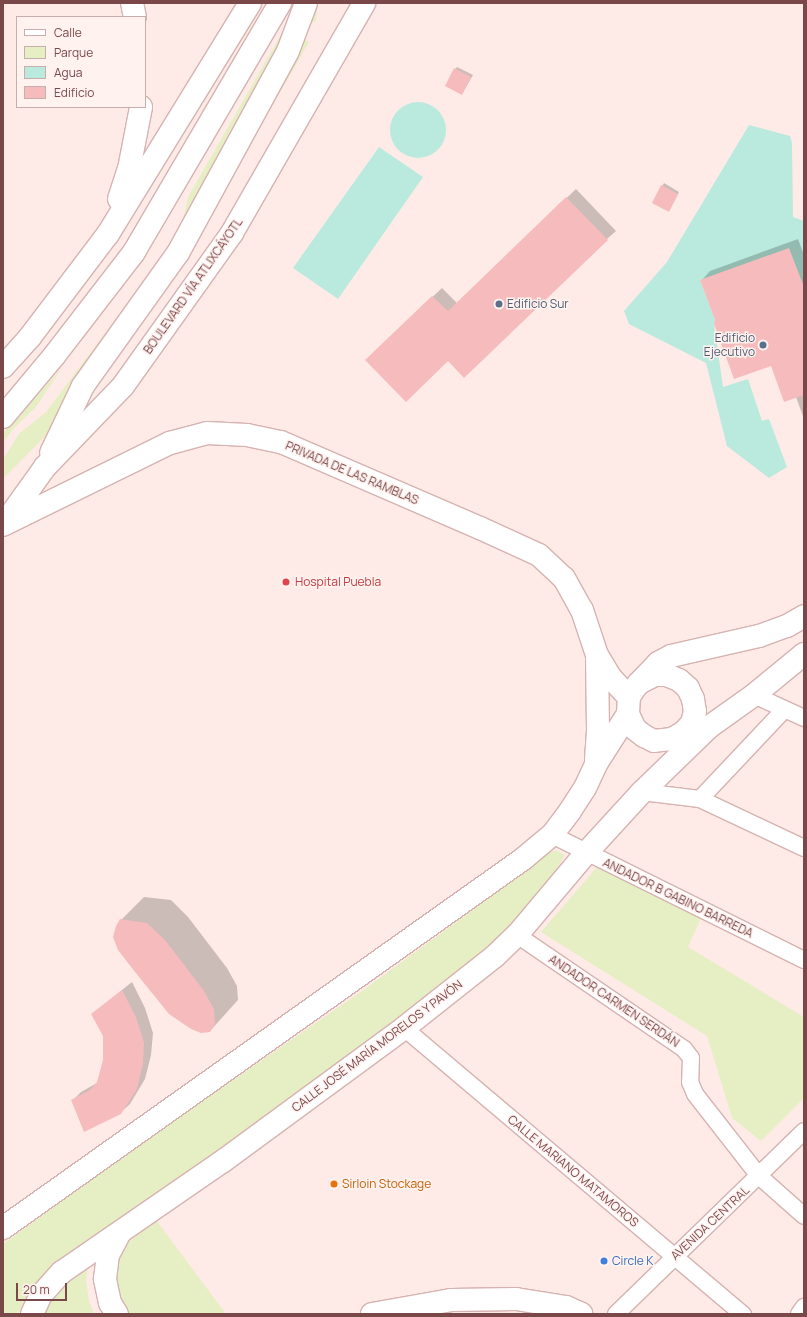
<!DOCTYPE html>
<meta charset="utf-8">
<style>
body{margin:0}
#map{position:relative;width:807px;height:1317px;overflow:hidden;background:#feebe7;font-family:Manrope,sans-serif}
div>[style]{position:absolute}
.green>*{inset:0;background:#e6eec3}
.water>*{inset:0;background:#b9eadd}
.round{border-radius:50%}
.shadow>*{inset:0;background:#0003}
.building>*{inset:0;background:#f6bbbc}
.roads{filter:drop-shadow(1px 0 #d6b2b1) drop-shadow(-1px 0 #d6b2b1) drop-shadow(0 1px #d6b2b1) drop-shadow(0 -1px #d6b2b1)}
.street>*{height:16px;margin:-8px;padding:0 8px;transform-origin:8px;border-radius:8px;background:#fff}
.secondary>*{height:22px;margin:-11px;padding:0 11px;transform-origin:11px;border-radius:11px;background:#fff}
.dots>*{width:11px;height:11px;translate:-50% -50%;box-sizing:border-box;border:2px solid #fff2ef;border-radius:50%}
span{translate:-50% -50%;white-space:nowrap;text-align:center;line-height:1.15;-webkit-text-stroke:3px #fff2ef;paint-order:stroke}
.street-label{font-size:12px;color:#7b484a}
.service-label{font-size:12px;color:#4e5e75}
.left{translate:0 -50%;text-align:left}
.right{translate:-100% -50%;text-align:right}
.health-label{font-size:12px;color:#be3a42}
.food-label{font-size:12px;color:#c56008}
.shop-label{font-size:12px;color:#366cbe}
.frame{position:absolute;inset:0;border:4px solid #7b484a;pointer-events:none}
.legend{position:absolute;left:16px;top:16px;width:130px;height:92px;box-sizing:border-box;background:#fff2ef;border:1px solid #caaead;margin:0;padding:5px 7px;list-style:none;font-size:12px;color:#7b484a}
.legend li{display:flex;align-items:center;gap:8px;height:20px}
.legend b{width:20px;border:1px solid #caaead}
.scale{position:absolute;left:16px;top:1283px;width:51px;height:18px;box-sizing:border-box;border:2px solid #7b484a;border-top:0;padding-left:5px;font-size:12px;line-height:14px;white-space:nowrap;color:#7b484a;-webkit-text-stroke:3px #fff2ef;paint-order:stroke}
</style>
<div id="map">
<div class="green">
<div style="clip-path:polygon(299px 3px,318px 3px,316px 21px,293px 32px,309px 42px,201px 230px,182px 225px,188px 197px)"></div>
<div style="clip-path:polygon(180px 233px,73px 408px,3px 479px,3px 459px,19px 434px,46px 412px)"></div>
<div style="clip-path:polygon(62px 368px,36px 407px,13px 429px,3px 443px,3px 433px)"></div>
<div style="clip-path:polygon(556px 850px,565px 855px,538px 900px,480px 958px,231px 1143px,61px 1259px,45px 1272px,29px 1291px,18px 1314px,3px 1314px,3px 1244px,165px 1127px,362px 991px,474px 909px,543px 855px)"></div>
<div style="clip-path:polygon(598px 866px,703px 914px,688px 947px,804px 1017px,804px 1098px,761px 1141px,732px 1118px,707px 1036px,541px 932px)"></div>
<div style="clip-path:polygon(156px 1220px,226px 1314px,122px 1314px,113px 1278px,117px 1258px,132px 1239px)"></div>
<div style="clip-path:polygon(88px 1266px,86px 1280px,89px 1301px,94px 1314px,38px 1314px,61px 1283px)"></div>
</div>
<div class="water">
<div class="round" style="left:390px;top:102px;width:56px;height:56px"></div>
<div style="clip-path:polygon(749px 125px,790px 136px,792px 143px,793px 217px,804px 221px,804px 351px,769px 255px,700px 280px,715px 320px,714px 324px,723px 387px,748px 379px,762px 421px,769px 419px,787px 467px,769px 478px,727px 446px,706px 363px,629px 324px,624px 311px,667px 262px)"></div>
<div style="clip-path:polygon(379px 147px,423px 177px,338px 299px,293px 268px)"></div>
</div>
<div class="shadow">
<div style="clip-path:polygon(457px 67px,473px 75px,463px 92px,455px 69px)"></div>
<div style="clip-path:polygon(664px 183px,679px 192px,670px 209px,653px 202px)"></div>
<div style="clip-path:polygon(576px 189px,616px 231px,607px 239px,448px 360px,375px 351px,442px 288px,457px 303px)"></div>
<div style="clip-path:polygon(798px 239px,804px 255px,804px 419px,796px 397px,772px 364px,716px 320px,702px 280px,710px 271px)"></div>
<div style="clip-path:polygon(144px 897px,171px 900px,188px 917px,227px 968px,237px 986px,238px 1000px,210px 1031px,121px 920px)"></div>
<div style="clip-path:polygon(132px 982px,145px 1008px,153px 1033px,151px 1055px,145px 1079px,130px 1104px,120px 1113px,72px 1101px,81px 1092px,97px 1083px,104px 1060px,104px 1035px,92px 1014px)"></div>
</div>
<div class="building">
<div style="clip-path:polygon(454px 68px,471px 77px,462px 95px,445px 86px)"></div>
<div style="clip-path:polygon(661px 185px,678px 194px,669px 212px,652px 203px)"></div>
<div style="clip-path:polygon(566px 197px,608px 240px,464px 378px,448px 361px,406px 402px,365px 360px,432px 296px,448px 311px)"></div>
<div style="clip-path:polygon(789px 248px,804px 287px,804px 395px,784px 402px,771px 366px,734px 379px,714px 324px,715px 320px,700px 280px)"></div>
<div style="clip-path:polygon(120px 919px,147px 923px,165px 940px,204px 991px,214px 1009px,215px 1024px,210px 1032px,201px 1033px,191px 1029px,169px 1014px,135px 972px,118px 950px,113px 937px,116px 926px)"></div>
<div style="clip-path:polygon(122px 990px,136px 1017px,144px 1043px,143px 1064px,137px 1089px,121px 1114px,84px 1132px,71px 1100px,90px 1090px,97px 1082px,103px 1060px,103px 1036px,91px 1014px)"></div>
</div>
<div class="roads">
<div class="street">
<div style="left:754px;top:695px;width:55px;rotate:24.7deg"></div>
<div style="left:642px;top:792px;width:58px;rotate:6.9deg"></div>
<div style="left:700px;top:799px;width:115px;rotate:25.2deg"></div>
<div style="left:700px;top:799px;width:122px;rotate:-46.7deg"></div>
<div style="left:552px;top:835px;width:281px;rotate:26.4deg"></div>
<div style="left:517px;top:935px;width:202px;rotate:34.3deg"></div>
<div style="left:684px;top:1049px;width:11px;rotate:52deg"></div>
<div style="left:691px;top:1058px;width:24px;rotate:92deg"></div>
<div style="left:690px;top:1082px;width:13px;rotate:67deg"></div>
<div style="left:695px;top:1094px;width:104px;rotate:52deg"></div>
<div style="left:759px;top:1176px;width:60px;rotate:41.6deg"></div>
<div style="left:404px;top:1028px;width:444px;rotate:40.2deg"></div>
<div style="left:616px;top:1314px;width:262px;rotate:-44.2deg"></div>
<div style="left:799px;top:1314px;width:9px;rotate:-54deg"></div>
</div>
<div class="secondary">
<div style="left:132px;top:3px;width:14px;rotate:78deg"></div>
<div style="left:119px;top:199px;width:32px;rotate:-72deg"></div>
<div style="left:129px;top:169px;width:63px;rotate:-79deg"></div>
<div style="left:3px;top:367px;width:40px;rotate:-48deg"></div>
<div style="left:30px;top:337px;width:129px;rotate:-52.9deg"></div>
<div style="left:108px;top:234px;width:271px;rotate:-58.4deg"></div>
<div style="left:3px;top:417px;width:80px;rotate:-50.1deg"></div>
<div style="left:54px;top:356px;width:131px;rotate:-52.4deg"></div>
<div style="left:134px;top:252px;width:289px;rotate:-59.6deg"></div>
<div style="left:51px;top:453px;width:74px;rotate:-64.5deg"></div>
<div style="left:83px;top:386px;width:163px;rotate:-54.5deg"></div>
<div style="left:178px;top:253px;width:230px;rotate:-61.4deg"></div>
<div style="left:288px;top:51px;width:51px;rotate:-69.4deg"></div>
<div style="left:5px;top:523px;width:69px;rotate:-54.5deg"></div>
<div style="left:45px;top:467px;width:112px;rotate:-46.1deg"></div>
<div style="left:123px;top:386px;width:188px;rotate:-54.5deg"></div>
<div style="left:232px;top:233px;width:265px;rotate:-60.1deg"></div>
<div style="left:3px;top:525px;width:186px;rotate:-26.2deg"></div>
<div style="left:170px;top:443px;width:38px;rotate:-15deg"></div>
<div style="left:207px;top:433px;width:40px;rotate:2.9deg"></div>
<div style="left:247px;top:435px;width:35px;rotate:12deg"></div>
<div style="left:281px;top:442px;width:217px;rotate:23.4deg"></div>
<div style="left:480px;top:528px;width:65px;rotate:24.6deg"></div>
<div style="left:539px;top:555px;width:34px;rotate:43deg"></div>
<div style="left:564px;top:578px;width:37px;rotate:61deg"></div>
<div style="left:582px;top:610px;width:47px;rotate:71.6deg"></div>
<div style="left:597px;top:655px;width:27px;rotate:59deg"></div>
<div style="left:611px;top:678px;width:26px;rotate:47deg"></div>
<div style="left:639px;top:683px;width:18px;rotate:-27deg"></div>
<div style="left:655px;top:675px;width:12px"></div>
<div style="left:667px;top:675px;width:13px;rotate:23deg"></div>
<div style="left:679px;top:680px;width:12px;rotate:42deg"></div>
<div style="left:688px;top:688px;width:12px;rotate:66deg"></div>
<div style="left:693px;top:699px;width:12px;rotate:81deg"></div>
<div style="left:695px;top:711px;width:12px;rotate:104deg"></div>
<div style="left:692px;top:723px;width:12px;rotate:132deg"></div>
<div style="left:684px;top:732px;width:14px;rotate:150deg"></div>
<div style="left:672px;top:739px;width:18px;rotate:174deg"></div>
<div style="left:654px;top:741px;width:11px;rotate:-153deg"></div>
<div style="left:644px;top:736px;width:11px;rotate:-142deg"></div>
<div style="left:635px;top:729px;width:17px;rotate:-115deg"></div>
<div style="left:628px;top:714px;width:17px;rotate:-87deg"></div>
<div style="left:629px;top:697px;width:9px;rotate:-58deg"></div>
<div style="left:634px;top:689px;width:8px;rotate:-50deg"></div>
<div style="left:639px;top:683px;width:28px;rotate:-46deg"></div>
<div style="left:658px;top:663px;width:15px;rotate:-28deg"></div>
<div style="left:671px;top:656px;width:90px;rotate:-12.8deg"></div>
<div style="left:759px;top:636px;width:30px;rotate:-20deg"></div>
<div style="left:787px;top:626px;width:20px;rotate:-30deg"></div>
<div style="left:695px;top:730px;width:14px;rotate:-12deg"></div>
<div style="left:709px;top:727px;width:55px;rotate:-35.4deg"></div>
<div style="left:754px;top:695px;width:65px;rotate:-39.4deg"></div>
<div style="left:596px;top:759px;width:30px;rotate:-86deg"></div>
<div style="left:598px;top:729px;width:73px;rotate:-90.8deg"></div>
<div style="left:3px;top:1228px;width:638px;rotate:-35.36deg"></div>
<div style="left:523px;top:859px;width:38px;rotate:-40deg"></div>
<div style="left:552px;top:835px;width:30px;rotate:-53deg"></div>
<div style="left:570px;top:811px;width:27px;rotate:-57deg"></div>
<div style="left:585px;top:788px;width:26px;rotate:-65deg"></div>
<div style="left:596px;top:764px;width:59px;rotate:-57.4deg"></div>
<div style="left:32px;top:1314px;width:21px;rotate:-65deg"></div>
<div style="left:41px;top:1295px;width:31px;rotate:-48deg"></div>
<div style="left:62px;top:1272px;width:196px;rotate:-34.6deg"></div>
<div style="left:223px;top:1161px;width:225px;rotate:-36.3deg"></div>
<div style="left:404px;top:1028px;width:115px;rotate:-38.3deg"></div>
<div style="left:494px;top:957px;width:32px;rotate:-44deg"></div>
<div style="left:517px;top:935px;width:109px;rotate:-49.9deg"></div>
<div style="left:587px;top:852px;width:81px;rotate:-47.5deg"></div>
<div style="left:642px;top:792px;width:93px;rotate:-44.1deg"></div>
<div style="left:117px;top:1314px;width:13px;rotate:-122deg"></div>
<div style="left:110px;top:1303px;width:25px;rotate:-102deg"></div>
<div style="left:105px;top:1279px;width:24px;rotate:-83deg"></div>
<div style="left:108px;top:1255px;width:24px;rotate:-62deg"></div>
<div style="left:372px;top:1314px;width:80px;rotate:-10deg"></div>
<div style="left:451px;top:1300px;width:65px;rotate:-0.9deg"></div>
<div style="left:516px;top:1299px;width:51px;rotate:9.1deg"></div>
<div style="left:566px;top:1307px;width:17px;rotate:24deg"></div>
</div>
</div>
<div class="dots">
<div style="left:499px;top:304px;background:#5c6f8a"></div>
<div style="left:763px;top:345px;background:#5c6f8a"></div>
<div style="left:286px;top:582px;background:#e0444e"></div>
<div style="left:334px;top:1184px;background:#e8710a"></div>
<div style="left:604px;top:1261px;background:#3f7fe0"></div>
</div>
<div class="street-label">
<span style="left:193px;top:286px;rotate:-55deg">BOULEVARD VÍA ATLIXCÁYOTL</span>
<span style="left:352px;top:473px;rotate:23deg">PRIVADA DE LAS RAMBLAS</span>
<span style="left:678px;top:898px;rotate:26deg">ANDADOR B GABINO BARREDA</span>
<span style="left:614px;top:1001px;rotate:34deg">ANDADOR CARMEN SERDÁN</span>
<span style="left:377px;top:1046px;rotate:-37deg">CALLE JOSÉ MARÍA MORELOS Y PAVÓN</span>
<span style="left:573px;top:1171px;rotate:40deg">CALLE MARIANO MATAMOROS</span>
<span style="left:710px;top:1223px;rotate:-43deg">AVENIDA CENTRAL</span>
</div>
<div class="service-label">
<span class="left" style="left:507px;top:304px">Edificio Sur</span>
<span class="right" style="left:755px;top:345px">Edificio<br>Ejecutivo</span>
</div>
<div class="health-label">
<span class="left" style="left:295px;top:582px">Hospital Puebla</span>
</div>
<div class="food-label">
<span class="left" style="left:342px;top:1184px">Sirloin Stockage</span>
</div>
<div class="shop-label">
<span class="left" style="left:612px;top:1261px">Circle K</span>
</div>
<div class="frame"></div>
<ul class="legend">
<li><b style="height:5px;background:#fff"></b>Calle</li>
<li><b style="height:11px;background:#e6eec3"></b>Parque</li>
<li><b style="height:11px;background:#b9eadd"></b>Agua</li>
<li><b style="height:11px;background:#f6bbbc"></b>Edificio</li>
</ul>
<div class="scale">20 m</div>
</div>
